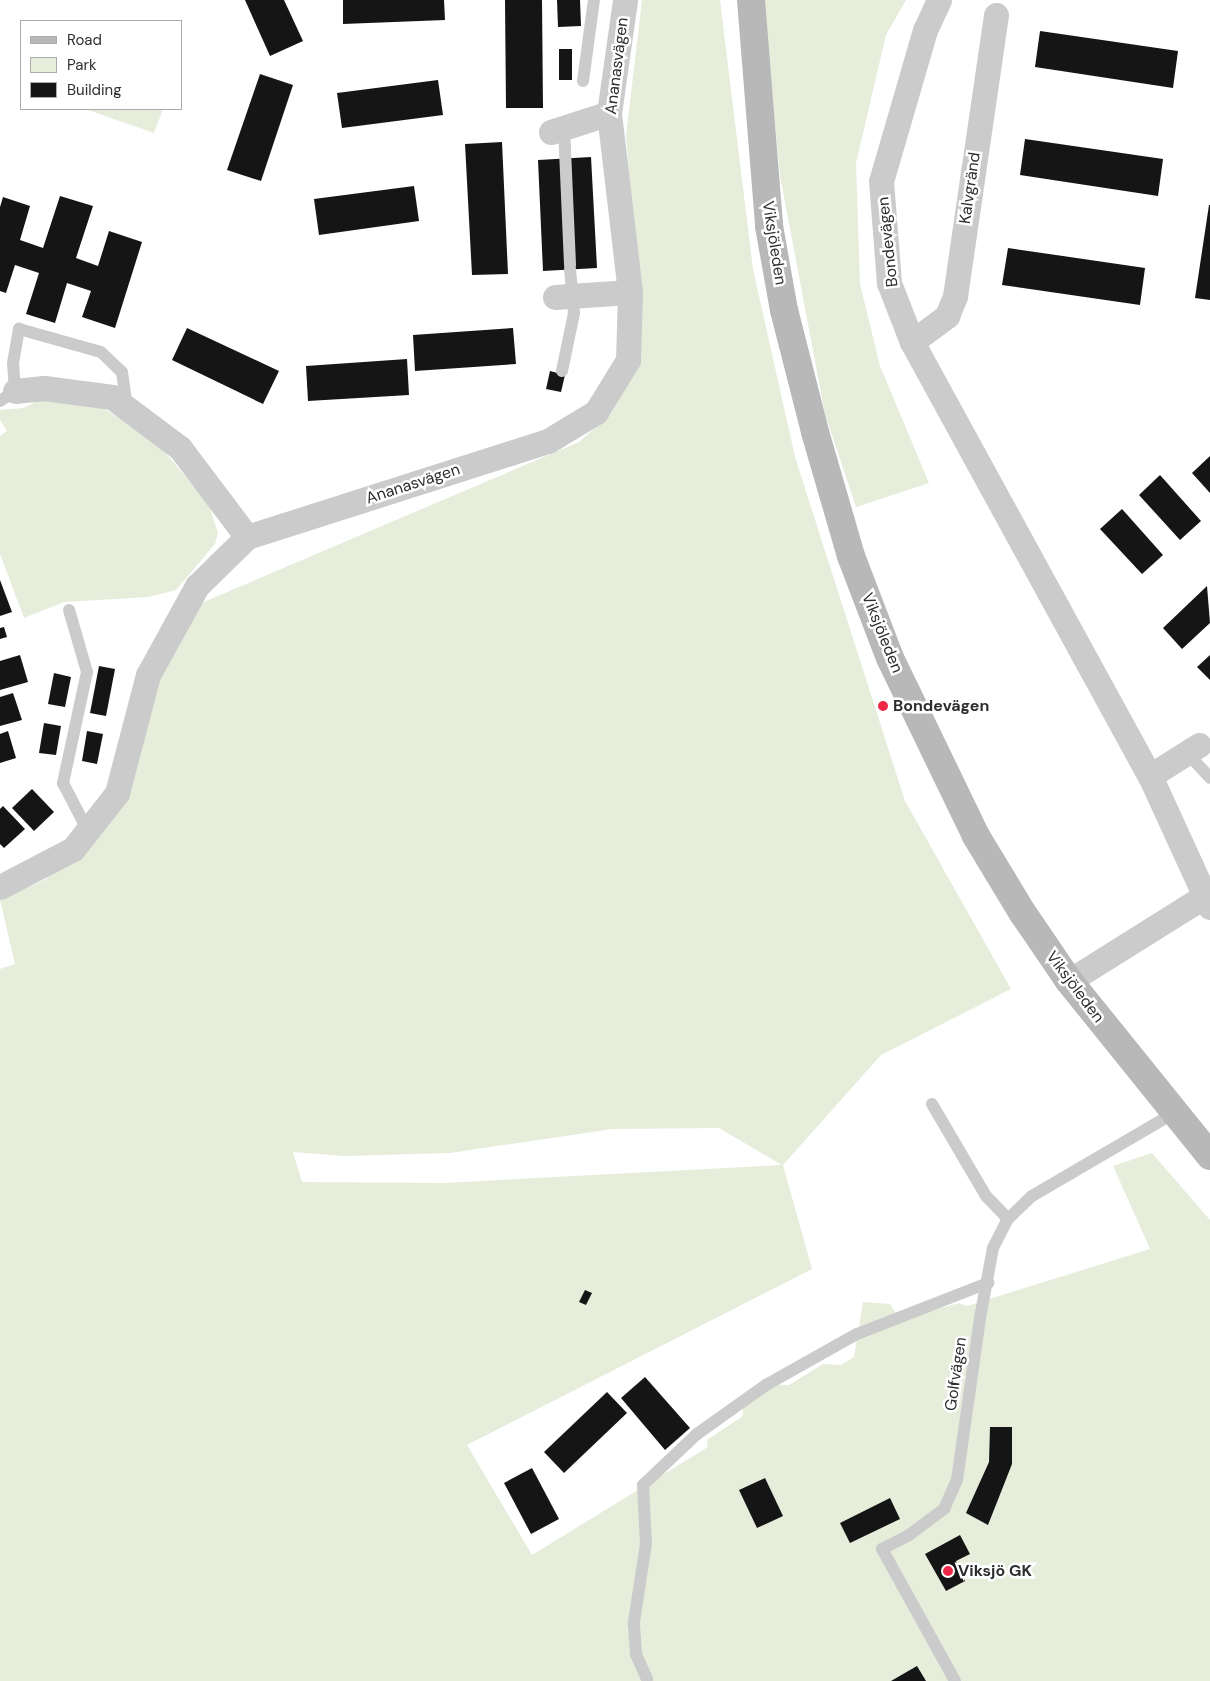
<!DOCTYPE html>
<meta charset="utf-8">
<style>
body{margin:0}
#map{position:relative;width:1210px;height:1681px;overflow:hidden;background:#fff;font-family:"DM Sans",sans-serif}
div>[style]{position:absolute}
.green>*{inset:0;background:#e6eddb}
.building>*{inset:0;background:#151515}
.service>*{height:12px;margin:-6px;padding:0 6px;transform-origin:6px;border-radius:6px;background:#cbcbcb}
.minor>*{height:25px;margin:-12.5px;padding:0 12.5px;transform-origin:12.5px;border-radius:12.5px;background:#cbcbcb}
.secondary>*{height:28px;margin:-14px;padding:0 14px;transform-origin:14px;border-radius:14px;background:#b8b8b8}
.dots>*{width:14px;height:14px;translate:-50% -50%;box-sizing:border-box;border:2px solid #fff;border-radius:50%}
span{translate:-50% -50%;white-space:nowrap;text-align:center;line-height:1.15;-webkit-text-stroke:5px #fff;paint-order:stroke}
.street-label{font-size:16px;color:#2e2e2e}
.poi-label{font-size:16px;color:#2e2e2e;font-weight:700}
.left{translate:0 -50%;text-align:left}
.legend{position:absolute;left:20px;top:20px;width:162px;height:90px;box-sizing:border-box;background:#fff;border:1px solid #ababab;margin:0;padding:6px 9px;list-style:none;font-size:15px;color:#2e2e2e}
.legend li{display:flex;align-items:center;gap:10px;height:25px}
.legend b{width:25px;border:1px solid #ababab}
</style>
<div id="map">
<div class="green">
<div style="clip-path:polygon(evenodd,642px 0,720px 0,753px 269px,795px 457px,905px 801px,1011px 989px,881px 1055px,783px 1165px,812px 1269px,467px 1445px,532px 1555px,708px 1447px,707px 1440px,743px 1416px,742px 1396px,762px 1384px,789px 1385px,823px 1364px,841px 1365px,854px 1357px,863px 1302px,890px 1304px,900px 1320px,959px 1303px,967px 1306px,1150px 1249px,1113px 1166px,1152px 1153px,1210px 1220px,1210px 1681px,0 1681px,0 969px,15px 964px,0 900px,44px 880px,81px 855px,157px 680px,199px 604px,579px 442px,611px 414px,632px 369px,639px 295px,626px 136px,642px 0,719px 1128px,782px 1165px,443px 1183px,302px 1182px,293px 1152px,344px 1156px,450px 1153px,612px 1129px,719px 1128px)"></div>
<div style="clip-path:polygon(764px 0,906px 0,886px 35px,856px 163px,860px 284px,880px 366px,929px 483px,856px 507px,825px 414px,780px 176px)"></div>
<div style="clip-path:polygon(85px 109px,163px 109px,154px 133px)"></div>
<div style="clip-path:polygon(46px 397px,101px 407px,154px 439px,209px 505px,218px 533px,215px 544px,176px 590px,149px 597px,64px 602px,24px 618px,0 554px,0 436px,7px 431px,0 420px,0 410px,23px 408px)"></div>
</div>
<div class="building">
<div style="clip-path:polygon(245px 0,284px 0,303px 41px,270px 56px)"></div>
<div style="clip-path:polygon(343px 0,444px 0,445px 20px,343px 24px)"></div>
<div style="clip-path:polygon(505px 0,542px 0,543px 108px,506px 108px)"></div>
<div style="clip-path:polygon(557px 0,580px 0,581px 26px,558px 27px)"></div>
<div style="clip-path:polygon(1040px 31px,1178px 51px,1173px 88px,1035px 67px)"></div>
<div style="clip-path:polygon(559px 49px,572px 49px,572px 80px,559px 80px)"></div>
<div style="clip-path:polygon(260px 74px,293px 85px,261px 181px,227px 170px)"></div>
<div style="clip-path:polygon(438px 80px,443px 115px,342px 128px,337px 93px)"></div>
<div style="clip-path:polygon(1025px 139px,1163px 159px,1158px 196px,1020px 175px)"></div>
<div style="clip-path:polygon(502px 142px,508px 274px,472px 275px,465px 144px)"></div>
<div style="clip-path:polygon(591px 157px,597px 268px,543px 271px,538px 160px)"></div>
<div style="clip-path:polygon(414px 186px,419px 221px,319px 235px,314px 199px)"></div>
<div style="clip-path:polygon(60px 196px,93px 206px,76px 258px,98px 266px,109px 231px,142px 242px,115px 328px,82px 317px,91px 291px,67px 283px,55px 323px,26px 314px,39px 273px,15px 265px,6px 293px,0 291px,0 207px,3px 197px,30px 206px,20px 240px,43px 248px)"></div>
<div style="clip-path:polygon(1209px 205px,1210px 205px,1210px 300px,1195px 298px)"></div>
<div style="clip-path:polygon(1008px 248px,1145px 268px,1140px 305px,1002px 285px)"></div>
<div style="clip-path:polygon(187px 328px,279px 371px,263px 404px,172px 360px)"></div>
<div style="clip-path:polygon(513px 328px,516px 364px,415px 371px,413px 335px)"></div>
<div style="clip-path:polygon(407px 359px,409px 395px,308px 401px,306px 366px)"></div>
<div style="clip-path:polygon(550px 371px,565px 375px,561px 392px,546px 389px)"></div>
<div style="clip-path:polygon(1210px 456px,1210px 493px,1192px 473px)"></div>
<div style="clip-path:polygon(1160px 475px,1201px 521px,1180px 540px,1139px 495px)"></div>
<div style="clip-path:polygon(1122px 509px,1163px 555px,1142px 574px,1100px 529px)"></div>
<div style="clip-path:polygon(0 580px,12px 612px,0 616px)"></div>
<div style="clip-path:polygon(1207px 586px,1210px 623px,1182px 649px,1163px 628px)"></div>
<div style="clip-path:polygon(4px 627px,7px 637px,0 639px,0 628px)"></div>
<div style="clip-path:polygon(20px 655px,28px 682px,0 690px,0 661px)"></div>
<div style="clip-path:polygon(1210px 655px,1210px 680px,1197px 667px)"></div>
<div style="clip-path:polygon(99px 666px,115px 669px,106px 716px,90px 713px)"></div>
<div style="clip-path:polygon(54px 673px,71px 677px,65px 707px,48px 704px)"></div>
<div style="clip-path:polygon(13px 693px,22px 720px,0 726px,0 697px)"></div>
<div style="clip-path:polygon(44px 723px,61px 726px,56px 755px,39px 753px)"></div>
<div style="clip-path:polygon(8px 731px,16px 758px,0 763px,0 734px)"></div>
<div style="clip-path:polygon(87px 731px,103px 734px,97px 764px,82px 761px)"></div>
<div style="clip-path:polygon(32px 789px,54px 812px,34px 831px,12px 808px)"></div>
<div style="clip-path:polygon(3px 806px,25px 829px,4px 848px,0 844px,0 809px)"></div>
<div style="clip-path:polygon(585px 1290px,592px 1293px,586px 1305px,579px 1302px)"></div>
<div style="clip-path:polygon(645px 1377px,690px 1428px,665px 1450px,621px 1398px)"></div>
<div style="clip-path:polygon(607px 1392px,627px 1413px,564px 1473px,544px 1452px)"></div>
<div style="clip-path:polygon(990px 1427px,1012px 1427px,1012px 1464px,988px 1525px,966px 1513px,989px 1462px)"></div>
<div style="clip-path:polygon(532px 1468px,559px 1519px,531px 1534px,504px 1483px)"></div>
<div style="clip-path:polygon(765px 1478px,783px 1516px,757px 1528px,739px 1490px)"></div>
<div style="clip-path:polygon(890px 1498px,900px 1519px,850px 1543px,840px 1523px)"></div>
<div style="clip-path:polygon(960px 1535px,970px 1554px,956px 1561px,965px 1581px,946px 1591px,925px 1554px)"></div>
<div style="clip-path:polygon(917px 1666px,926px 1681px,891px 1681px)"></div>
</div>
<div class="service">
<div style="left:583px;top:81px;width:82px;rotate:-82.3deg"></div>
<div style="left:564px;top:127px;width:138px;rotate:87.5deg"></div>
<div style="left:562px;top:371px;width:59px;rotate:-78.3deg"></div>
<div style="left:574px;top:313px;width:44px;rotate:-95.2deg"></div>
<div style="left:15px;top:391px;width:28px;rotate:-94deg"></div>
<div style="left:13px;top:363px;width:35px;rotate:-80deg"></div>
<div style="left:19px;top:329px;width:85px;rotate:15.7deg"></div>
<div style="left:101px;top:352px;width:29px;rotate:44deg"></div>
<div style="left:122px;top:372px;width:36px;rotate:82deg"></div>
<div style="left:0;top:401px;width:18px;rotate:-34deg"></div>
<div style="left:69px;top:610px;width:65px;rotate:73.8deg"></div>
<div style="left:87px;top:672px;width:114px;rotate:102.2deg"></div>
<div style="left:63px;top:783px;width:54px;rotate:62.5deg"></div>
<div style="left:1187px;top:753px;width:34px;rotate:47deg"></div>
<div style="left:932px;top:1104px;width:107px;rotate:59.6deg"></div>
<div style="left:986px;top:1196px;width:32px;rotate:46deg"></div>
<div style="left:647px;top:1679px;width:27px;rotate:-114deg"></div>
<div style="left:636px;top:1654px;width:32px;rotate:-94deg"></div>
<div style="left:634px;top:1622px;width:79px;rotate:-81.3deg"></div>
<div style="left:646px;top:1544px;width:59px;rotate:-92.9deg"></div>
<div style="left:643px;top:1485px;width:74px;rotate:-43.4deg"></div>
<div style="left:697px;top:1434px;width:85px;rotate:-35.4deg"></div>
<div style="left:766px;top:1385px;width:104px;rotate:-29.3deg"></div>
<div style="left:857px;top:1334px;width:141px;rotate:-21.3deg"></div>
<div style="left:955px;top:1681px;width:151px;rotate:-118.9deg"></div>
<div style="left:882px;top:1549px;width:30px;rotate:-27deg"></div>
<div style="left:909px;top:1535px;width:44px;rotate:-36.6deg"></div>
<div style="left:944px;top:1509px;width:32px;rotate:-66deg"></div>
<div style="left:957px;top:1480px;width:164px;rotate:-81.9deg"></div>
<div style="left:980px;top:1318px;width:71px;rotate:-79.5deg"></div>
<div style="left:993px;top:1248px;width:33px;rotate:-63deg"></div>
<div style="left:1008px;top:1219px;width:33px;rotate:-44deg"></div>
<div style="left:1032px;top:1196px;width:164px;rotate:-30.3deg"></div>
</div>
<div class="minor">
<div style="left:939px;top:0;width:33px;rotate:115deg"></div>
<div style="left:925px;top:30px;width:157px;rotate:106.2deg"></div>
<div style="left:881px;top:181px;width:102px;rotate:85.5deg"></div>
<div style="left:889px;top:283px;width:63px;rotate:68.7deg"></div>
<div style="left:912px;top:342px;width:495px;rotate:61.3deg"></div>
<div style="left:1150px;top:776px;width:144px;rotate:65.4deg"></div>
<div style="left:551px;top:132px;width:61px;rotate:-18.1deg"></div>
<div style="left:555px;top:297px;width:75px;rotate:-3.8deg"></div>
<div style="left:912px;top:342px;width:44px;rotate:-36.6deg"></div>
<div style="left:947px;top:316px;width:22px;rotate:-68deg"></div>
<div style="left:955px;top:296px;width:284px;rotate:-81.7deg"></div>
<div style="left:15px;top:391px;width:29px;rotate:-6deg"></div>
<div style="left:44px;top:388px;width:69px;rotate:7.5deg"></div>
<div style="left:112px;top:397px;width:85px;rotate:36.9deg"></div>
<div style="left:180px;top:448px;width:111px;rotate:53deg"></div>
<div style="left:1150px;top:776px;width:58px;rotate:-32.3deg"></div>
<div style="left:0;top:887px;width:82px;rotate:-27.5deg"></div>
<div style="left:73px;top:849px;width:71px;rotate:-51.8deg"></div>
<div style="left:117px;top:793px;width:122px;rotate:-75.3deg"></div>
<div style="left:148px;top:675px;width:102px;rotate:-61.2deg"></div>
<div style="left:197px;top:586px;width:70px;rotate:-44.4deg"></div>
<div style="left:247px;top:537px;width:316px;rotate:-17.7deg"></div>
<div style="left:548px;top:441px;width:56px;rotate:-31.1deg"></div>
<div style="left:596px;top:412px;width:61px;rotate:-58.4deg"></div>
<div style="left:628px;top:360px;width:68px;rotate:-88.3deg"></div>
<div style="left:630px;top:292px;width:180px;rotate:-96.7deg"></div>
<div style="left:609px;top:113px;width:114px;rotate:-81.9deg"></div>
<div style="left:1069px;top:981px;width:158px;rotate:-32.1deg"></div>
</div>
<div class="secondary">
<div style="left:751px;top:0;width:227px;rotate:85.4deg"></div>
<div style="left:769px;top:226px;width:85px;rotate:79.9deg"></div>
<div style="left:784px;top:310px;width:126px;rotate:75.7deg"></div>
<div style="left:815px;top:432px;width:129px;rotate:73.8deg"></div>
<div style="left:851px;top:556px;width:109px;rotate:69.1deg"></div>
<div style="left:890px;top:658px;width:198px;rotate:64.2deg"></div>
<div style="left:976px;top:836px;width:89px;rotate:58.8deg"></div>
<div style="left:1022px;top:912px;width:83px;rotate:55.7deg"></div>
<div style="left:1069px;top:981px;width:225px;rotate:51.1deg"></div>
</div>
<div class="dots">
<div style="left:883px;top:706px;background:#ee2846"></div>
<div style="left:948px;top:1571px;background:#ee2846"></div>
</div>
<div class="street-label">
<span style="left:617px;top:66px;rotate:-83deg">Ananasvägen</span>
<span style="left:970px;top:188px;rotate:-82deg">Kalvgränd</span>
<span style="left:888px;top:242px;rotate:-96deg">Bondevägen</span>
<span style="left:774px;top:243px;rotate:81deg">Viksjöleden</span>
<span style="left:413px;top:484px;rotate:-18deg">Ananasvägen</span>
<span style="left:882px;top:633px;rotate:68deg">Viksjöleden</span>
<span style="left:1075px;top:987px;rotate:53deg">Viksjöleden</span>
<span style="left:956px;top:1374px;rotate:-82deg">Golfvägen</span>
</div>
<div class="poi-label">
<span class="left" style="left:893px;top:706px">Bondevägen</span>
<span class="left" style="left:958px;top:1571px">Viksjö GK</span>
</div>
<ul class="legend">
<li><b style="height:6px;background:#b8b8b8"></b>Road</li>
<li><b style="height:14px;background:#e6eddb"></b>Park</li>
<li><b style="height:14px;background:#151515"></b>Building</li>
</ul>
</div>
